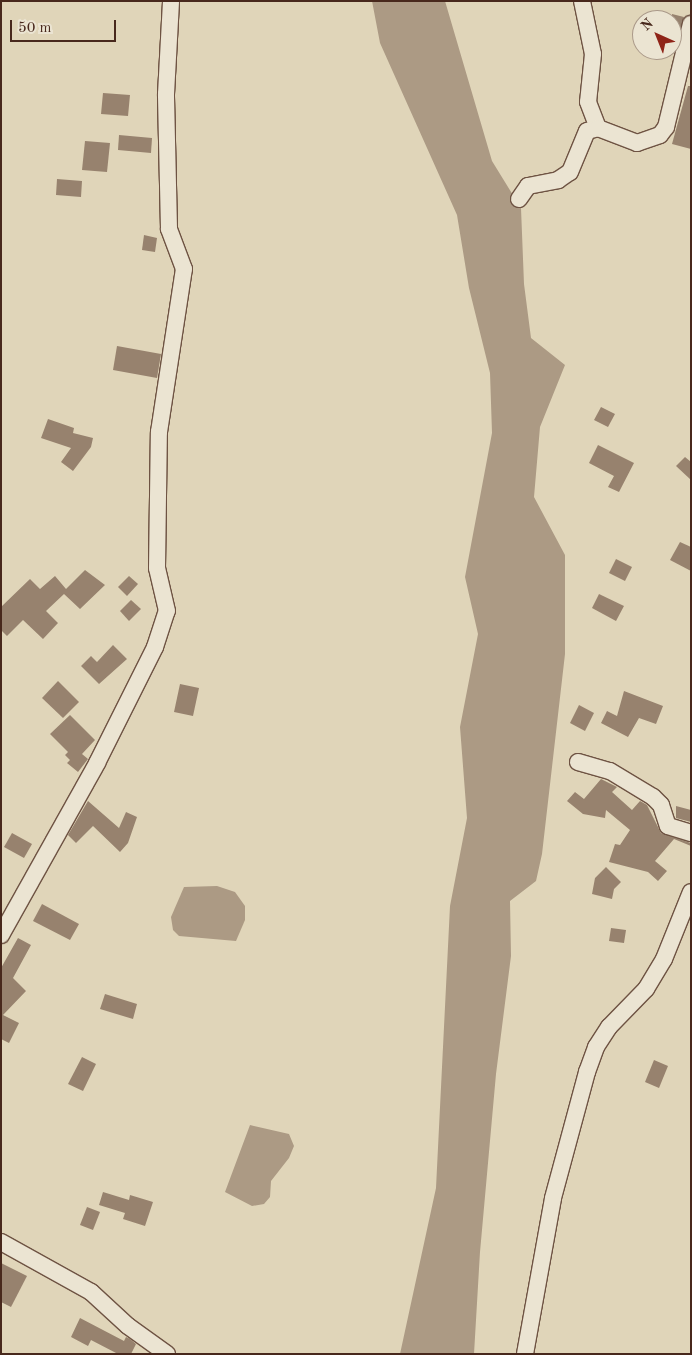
<!DOCTYPE html>
<style>
body{margin:0}
#map{position:relative;width:692px;height:1355px;overflow:hidden;background:#e0d5b9;font-family:"Old Standard TT",serif}
div>[style]{position:absolute}
.water>*{inset:0;background:#ac9a84}
.building>*{inset:0;background:#97826e}
.roads{filter:drop-shadow(1px 0 #6e5343) drop-shadow(-1px 0 #6e5343) drop-shadow(0 1px #6e5343) drop-shadow(0 -1px #6e5343)}
.street>*{height:16px;margin:-8px;padding:0 8px;transform-origin:8px;border-radius:8px;background:#ebe4d2}
span{translate:-50% -50%;white-space:nowrap;text-align:center;line-height:1.15;-webkit-text-stroke:4px #ebe4d2;paint-order:stroke}
.frame{position:absolute;inset:0;border:2px solid #48281c;pointer-events:none}
.north{position:absolute;left:632px;top:10px;width:50px;height:50px;box-sizing:border-box;background:#ebe4d2;border:1px solid #aa9989;border-radius:50%;rotate:316deg;font-size:14px;font-weight:700;line-height:20px;text-align:center;color:#48281c}
.north::after{content:'';display:block;margin:auto;width:18px;height:22px;background:#8f2418;clip-path:polygon(50% 0,100% 100%,50% 72%,0 100%)}
.scale{position:absolute;left:10px;top:20px;width:106px;height:22px;box-sizing:border-box;border:2px solid #48281c;border-top:0;padding-left:6px;font-size:15px;line-height:18px;white-space:nowrap;color:#48281c;-webkit-text-stroke:4px #ebe4d2;paint-order:stroke}
</style>
<div id="map">
<div class="water">
<div style="clip-path:polygon(372px 1px,445px 1px,492px 161px,521px 208px,524px 284px,531px 338px,565px 365px,540px 427px,534px 497px,565px 555px,565px 654px,542px 854px,536px 881px,510px 901px,511px 956px,496px 1074px,480px 1252px,474px 1354px,400px 1354px,436px 1188px,450px 906px,467px 818px,460px 727px,478px 634px,465px 577px,492px 433px,490px 373px,469px 288px,457px 215px,380px 43px)"></div>
<div style="clip-path:polygon(217px 886px,235px 892px,245px 906px,245px 920px,236px 941px,179px 936px,173px 930px,171px 917px,184px 887px)"></div>
<div style="clip-path:polygon(250px 1125px,289px 1134px,294px 1146px,289px 1158px,271px 1181px,270px 1197px,264px 1204px,252px 1206px,225px 1192px)"></div>
</div>
<div class="building">
<div style="clip-path:polygon(672px 14px,684px 17px,676px 45px,672px 45px)"></div>
<div style="clip-path:polygon(688px 86px,691px 86px,691px 149px,672px 144px)"></div>
<div style="clip-path:polygon(103px 93px,130px 95px,128px 116px,101px 114px)"></div>
<div style="clip-path:polygon(119px 135px,152px 138px,151px 153px,118px 150px)"></div>
<div style="clip-path:polygon(85px 141px,110px 143px,107px 172px,82px 170px)"></div>
<div style="clip-path:polygon(57px 179px,82px 181px,81px 197px,56px 195px)"></div>
<div style="clip-path:polygon(144px 235px,157px 238px,155px 252px,142px 250px)"></div>
<div style="clip-path:polygon(117px 346px,161px 354px,157px 378px,113px 370px)"></div>
<div style="clip-path:polygon(601px 407px,615px 414px,608px 427px,594px 420px)"></div>
<div style="clip-path:polygon(48px 419px,74px 428px,73px 433px,93px 438px,91px 447px,73px 471px,61px 462px,71px 448px,41px 438px)"></div>
<div style="clip-path:polygon(598px 445px,634px 463px,619px 492px,608px 487px,614px 476px,589px 463px)"></div>
<div style="clip-path:polygon(685px 457px,691px 462px,691px 480px,676px 466px)"></div>
<div style="clip-path:polygon(680px 542px,691px 547px,691px 571px,670px 560px)"></div>
<div style="clip-path:polygon(616px 559px,632px 567px,625px 581px,609px 573px)"></div>
<div style="clip-path:polygon(85px 570px,105px 585px,80px 609px,64px 594px,46px 611px,58px 623px,43px 639px,23px 620px,7px 636px,1px 630px,1px 607px,30px 579px,40px 589px,55px 576px,66px 589px)"></div>
<div style="clip-path:polygon(129px 576px,138px 584px,127px 596px,118px 587px)"></div>
<div style="clip-path:polygon(599px 594px,624px 606px,616px 621px,592px 608px)"></div>
<div style="clip-path:polygon(131px 600px,141px 609px,129px 621px,120px 611px)"></div>
<div style="clip-path:polygon(113px 645px,127px 659px,99px 684px,81px 666px,91px 656px,97px 662px)"></div>
<div style="clip-path:polygon(58px 681px,79px 702px,63px 718px,42px 698px)"></div>
<div style="clip-path:polygon(180px 684px,199px 688px,193px 716px,174px 712px)"></div>
<div style="clip-path:polygon(624px 691px,663px 706px,656px 724px,639px 718px,628px 737px,601px 723px,607px 711px,617px 716px)"></div>
<div style="clip-path:polygon(579px 705px,594px 713px,585px 731px,570px 723px)"></div>
<div style="clip-path:polygon(70px 715px,95px 740px,82px 754px,88px 759px,78px 772px,67px 763px,70px 760px,65px 755px,68px 752px,50px 734px)"></div>
<div style="clip-path:polygon(601px 779px,617px 787px,612px 792px,632px 810px,640px 801px,647px 805px,661px 833px,691px 843px,691px 846px,674px 839px,655px 861px,667px 871px,658px 881px,648px 872px,609px 862px,615px 844px,620px 845px,630px 830px,606px 810px,605px 818px,583px 814px,567px 801px,575px 792px,584px 799px)"></div>
<div style="clip-path:polygon(88px 801px,119px 828px,126px 812px,137px 817px,128px 843px,120px 852px,93px 826px,76px 843px,68px 835px)"></div>
<div style="clip-path:polygon(676px 806px,691px 810px,691px 822px,676px 818px)"></div>
<div style="clip-path:polygon(12px 833px,32px 844px,24px 858px,4px 847px)"></div>
<div style="clip-path:polygon(606px 867px,621px 882px,614px 889px,612px 899px,592px 894px,595px 878px)"></div>
<div style="clip-path:polygon(42px 904px,79px 924px,70px 940px,33px 921px)"></div>
<div style="clip-path:polygon(611px 928px,626px 930px,624px 943px,609px 941px)"></div>
<div style="clip-path:polygon(18px 938px,31px 945px,13px 978px,26px 991px,3px 1015px,19px 1023px,9px 1043px,1px 1039px,1px 968px)"></div>
<div style="clip-path:polygon(105px 994px,137px 1004px,133px 1019px,100px 1009px)"></div>
<div style="clip-path:polygon(82px 1057px,96px 1064px,83px 1091px,68px 1084px)"></div>
<div style="clip-path:polygon(654px 1060px,668px 1066px,659px 1088px,645px 1082px)"></div>
<div style="clip-path:polygon(103px 1192px,129px 1200px,130px 1195px,153px 1202px,145px 1226px,123px 1219px,125px 1213px,99px 1205px)"></div>
<div style="clip-path:polygon(87px 1207px,100px 1212px,93px 1230px,80px 1225px)"></div>
<div style="clip-path:polygon(1px 1263px,27px 1276px,11px 1307px,1px 1302px)"></div>
<div style="clip-path:polygon(80px 1318px,124px 1341px,126px 1337px,130px 1339px,136px 1344px,131px 1354px,118px 1354px,91px 1340px,88px 1346px,71px 1337px)"></div>
</div>
<div class="roads">
<div class="street">
<div style="left:582px;top:1px;width:54px;rotate:78.3deg"></div>
<div style="left:593px;top:54px;width:48px;rotate:95.9deg"></div>
<div style="left:588px;top:102px;width:28px;rotate:69deg"></div>
<div style="left:519px;top:199px;width:16px;rotate:-55deg"></div>
<div style="left:528px;top:186px;width:31px;rotate:-11deg"></div>
<div style="left:558px;top:180px;width:14px;rotate:-34deg"></div>
<div style="left:570px;top:172px;width:44px;rotate:-67.5deg"></div>
<div style="left:587px;top:131px;width:11px;rotate:-15deg"></div>
<div style="left:598px;top:128px;width:42px;rotate:21deg"></div>
<div style="left:637px;top:143px;width:24px;rotate:-19deg"></div>
<div style="left:660px;top:135px;width:10px;rotate:-53deg"></div>
<div style="left:666px;top:127px;width:106px;rotate:-76.4deg"></div>
<div style="left:578px;top:762px;width:33px;rotate:16deg"></div>
<div style="left:610px;top:771px;width:50px;rotate:31.2deg"></div>
<div style="left:653px;top:797px;width:11px;rotate:45deg"></div>
<div style="left:661px;top:805px;width:22px;rotate:72deg"></div>
<div style="left:668px;top:826px;width:24px;rotate:17deg"></div>
<div style="left:1px;top:935px;width:197px;rotate:-60.8deg"></div>
<div style="left:97px;top:763px;width:130px;rotate:-63.4deg"></div>
<div style="left:155px;top:647px;width:38px;rotate:-72deg"></div>
<div style="left:167px;top:611px;width:44px;rotate:-103.1deg"></div>
<div style="left:157px;top:568px;width:136px;rotate:-89.2deg"></div>
<div style="left:159px;top:432px;width:165px;rotate:-81.3deg"></div>
<div style="left:184px;top:269px;width:43px;rotate:-110.6deg"></div>
<div style="left:169px;top:229px;width:135px;rotate:-91.3deg"></div>
<div style="left:166px;top:94px;width:93px;rotate:-86.9deg"></div>
<div style="left:1px;top:1242px;width:103px;rotate:29.1deg"></div>
<div style="left:91px;top:1292px;width:50px;rotate:42.6deg"></div>
<div style="left:128px;top:1326px;width:48px;rotate:35.7deg"></div>
<div style="left:525px;top:1354px;width:158px;rotate:-79.8deg"></div>
<div style="left:553px;top:1198px;width:131px;rotate:-74.9deg"></div>
<div style="left:587px;top:1072px;width:27px;rotate:-70deg"></div>
<div style="left:596px;top:1047px;width:24px;rotate:-57deg"></div>
<div style="left:609px;top:1027px;width:53px;rotate:-45.8deg"></div>
<div style="left:646px;top:989px;width:35px;rotate:-59deg"></div>
<div style="left:664px;top:959px;width:72px;rotate:-68.1deg"></div>
</div>
</div>
<div class="frame"></div>
<div class="north">N</div>
<div class="scale">50 m</div>
</div>
